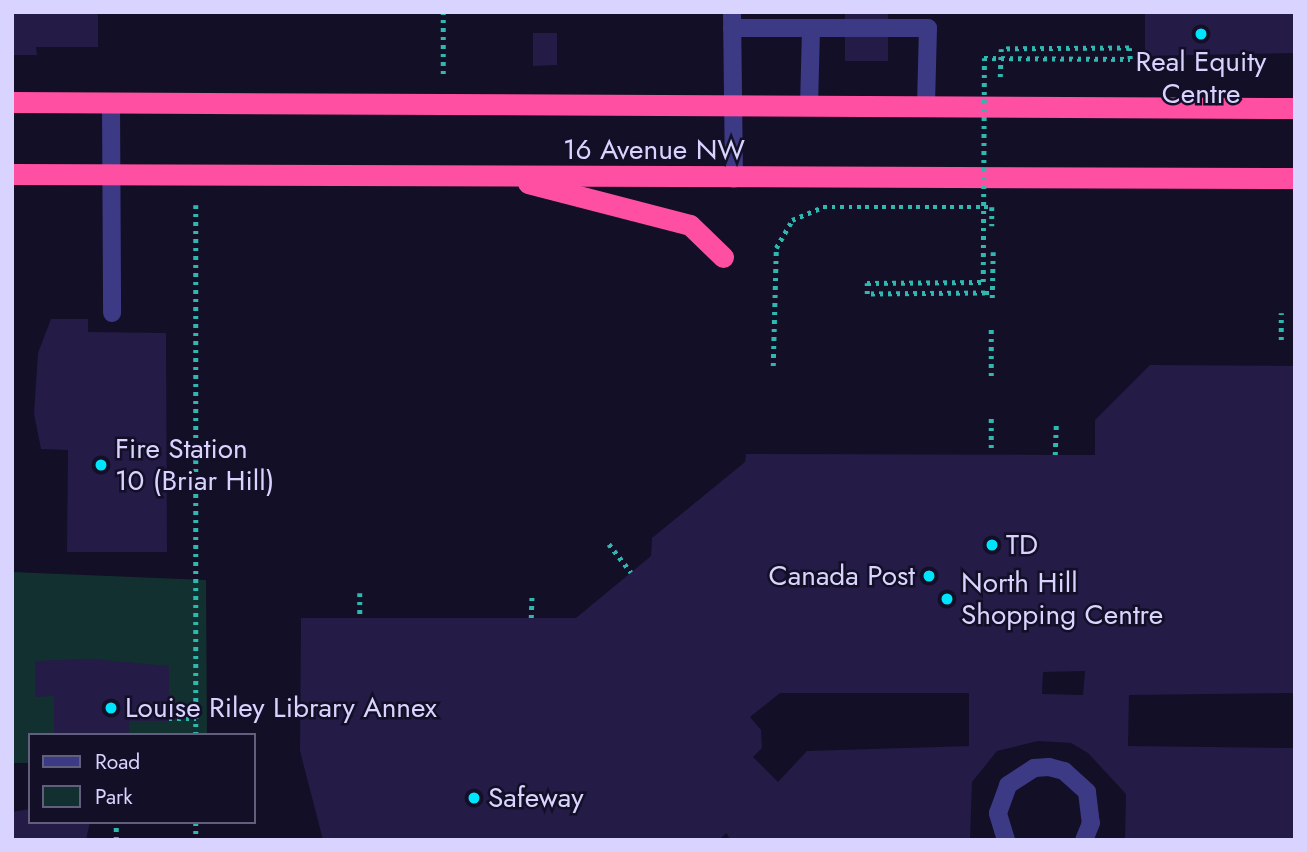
<!DOCTYPE html>
<style>
body{margin:0}
#map{position:relative;width:1307px;height:852px;overflow:hidden;background:#130f26;font-family:Jost,sans-serif}
div>[style]{position:absolute}
.green>*{inset:0;background:#12302f}
.building>*{inset:0;background:#241b47}
.path>*{height:4.5px;margin-top:-2.25px;transform-origin:0;background:repeating-linear-gradient(90deg,#2fb8b0 0 3.5px,transparent 0 8.5px)}
.lane>*{height:18px;margin:-9px;padding:0 9px;transform-origin:9px;border-radius:9px;background:#3d3a85}
.street>*{height:18px;margin:-9px;padding:0 9px;transform-origin:9px;border-radius:9px;background:#3d3a85}
.highway>*{height:21px;margin:-10.5px;padding:0 10.5px;transform-origin:10.5px;border-radius:10.5px;background:#ff4fa3}
.path-bridge>*{height:4.5px;margin-top:-2.25px;transform-origin:0;background:repeating-linear-gradient(90deg,#2fb8b0 0 3.5px,transparent 0 8.5px)}
.dots>*{width:19px;height:19px;translate:-50% -50%;box-sizing:border-box;border:4px solid #130f26;border-radius:50%}
span{translate:-50% -50%;white-space:nowrap;text-align:center;line-height:1.15;-webkit-text-stroke:5px #130f26;paint-order:stroke}
.poi-label{font-size:28px;color:#d9d4ff}
.left{translate:0 -50%;text-align:left}
.right{translate:-100% -50%;text-align:right}
.street-label{font-size:28px;color:#d9d4ff}
.frame{position:absolute;inset:0;border:14px solid #d9d4ff;pointer-events:none}
.legend{position:absolute;left:28px;top:733px;width:228px;height:91px;box-sizing:border-box;background:#130f26;border:2px solid #625e7d;margin:0;padding:9px 12px;list-style:none;font-size:21px;color:#d9d4ff}
.legend li{display:flex;align-items:center;gap:14px;height:35px}
.legend b{width:35px;border:2px solid #625e7d}
</style>
<div id="map">
<div class="green">
<div style="clip-path:polygon(12px 572px,206px 580px,207px 735px,30px 735px,30px 763px,12px 763px)"></div>
</div>
<div class="building">
<div style="clip-path:polygon(12px 12px,98px 12px,98px 47px,36px 47px,37px 55px,12px 55px)"></div>
<div style="clip-path:polygon(845px 12px,888px 12px,888px 61px,845px 61px)"></div>
<div style="clip-path:polygon(1145px 12px,1295px 12px,1295px 53px,1145px 56px)"></div>
<div style="clip-path:polygon(533px 33px,557px 33px,557px 65px,533px 66px)"></div>
<div style="clip-path:polygon(51px 319px,88px 319px,88px 332px,166px 333px,167px 552px,67px 552px,68px 450px,41px 449px,34px 414px,38px 353px)"></div>
<div style="clip-path:polygon(evenodd,1150px 365px,1295px 366px,1295px 693px,1129px 695px,1128px 746px,1295px 748px,1295px 840px,1125px 840px,1126px 794px,1088px 753px,1071px 743px,1038px 741px,997px 751px,972px 782px,970px 840px,731px 840px,726px 833px,719px 840px,323px 840px,300px 751px,301px 618px,576px 618px,651px 556px,652px 538px,745px 462px,746px 454px,1095px 455px,1095px 420px,1150px 365px,1085px 671px,1083px 695px,1042px 694px,1043px 672px,1085px 671px,1150px 365px,780px 693px,969px 693px,969px 746px,807px 751px,778px 782px,753px 757px,762px 748px,761px 730px,750px 717px,780px 693px)"></div>
<div style="clip-path:polygon(91px 659px,169px 666px,169px 721px,129px 721px,129px 735px,54px 735px,54px 696px,35px 697px,35px 661px)"></div>
<div style="clip-path:polygon(30px 809px,30px 822px,90px 822px,86px 840px,12px 840px,12px 812px)"></div>
</div>
<div class="path">
<div style="left:443px;top:74px;width:62px;rotate:-90deg"></div>
<div style="left:1000px;top:77px;width:28px;rotate:-88deg"></div>
<div style="left:196px;top:205px;width:530px;rotate:90deg"></div>
<div style="left:985px;top:293px;width:7px"></div>
<div style="left:992px;top:298px;width:46px;rotate:-88.8deg"></div>
<div style="left:1281px;top:340px;width:27px;rotate:-90deg"></div>
<div style="left:773px;top:366px;width:118px;rotate:-88.5deg"></div>
<div style="left:776px;top:248px;width:32px;rotate:-60deg"></div>
<div style="left:792px;top:220px;width:34px;rotate:-23deg"></div>
<div style="left:823px;top:207px;width:169px"></div>
<div style="left:992px;top:207px;width:19px;rotate:90deg"></div>
<div style="left:991px;top:376px;width:49px;rotate:-90deg"></div>
<div style="left:991px;top:448px;width:31px;rotate:-90deg"></div>
<div style="left:1055px;top:455px;width:31px;rotate:-88deg"></div>
<div style="left:609px;top:544px;width:36px;rotate:52deg"></div>
<div style="left:360px;top:593px;width:25px;rotate:90deg"></div>
<div style="left:531px;top:618px;width:24px;rotate:-88deg"></div>
<div style="left:169px;top:719px;width:27px"></div>
<div style="left:196px;top:822px;width:18px;rotate:90deg"></div>
<div style="left:116px;top:840px;width:18px;rotate:-90deg"></div>
</div>
<div class="lane">
<div style="left:732px;top:28px;width:196px"></div>
<div style="left:928px;top:28px;width:79px;rotate:91.5deg"></div>
<div style="left:111px;top:103px;width:210px;rotate:89.7deg"></div>
<div style="left:809px;top:106px;width:78px;rotate:-88.5deg"></div>
<div style="left:1006px;top:840px;width:28px;rotate:-107deg"></div>
<div style="left:998px;top:813px;width:30px;rotate:-70deg"></div>
<div style="left:1008px;top:785px;width:31px;rotate:-33deg"></div>
<div style="left:1034px;top:768px;width:15px;rotate:-4deg"></div>
<div style="left:1049px;top:767px;width:16px;rotate:15deg"></div>
<div style="left:1064px;top:771px;width:31px;rotate:42deg"></div>
<div style="left:1087px;top:792px;width:31px;rotate:83deg"></div>
<div style="left:1091px;top:823px;width:18px;rotate:112deg"></div>
</div>
<div class="street">
<div style="left:732px;top:12px;width:167px;rotate:89.3deg"></div>
</div>
<div class="highway">
<div style="left:12px;top:102px;width:1283px;rotate:0.27deg"></div>
<div style="left:12px;top:174px;width:1283px;rotate:0.18deg"></div>
<div style="left:528px;top:183px;width:167px;rotate:14.5deg"></div>
<div style="left:690px;top:225px;width:46px;rotate:44.1deg"></div>
</div>
<div class="path-bridge">
<div style="left:985px;top:293px;width:118px;rotate:179.5deg"></div>
<div style="left:867px;top:294px;width:11px;rotate:-90deg"></div>
<div style="left:867px;top:283px;width:116px;rotate:-0.5deg"></div>
<div style="left:983px;top:282px;width:224px;rotate:-89.7deg"></div>
<div style="left:984px;top:58px;width:146px;rotate:0.4deg"></div>
<div style="left:1130px;top:59px;width:11px;rotate:-95deg"></div>
<div style="left:1129px;top:48px;width:128px;rotate:179.6deg"></div>
</div>
<div class="dots">
<div style="left:1201px;top:34px;background:#00e5ff"></div>
<div style="left:101px;top:465px;background:#00e5ff"></div>
<div style="left:992px;top:545px;background:#00e5ff"></div>
<div style="left:929px;top:576px;background:#00e5ff"></div>
<div style="left:947px;top:599px;background:#00e5ff"></div>
<div style="left:111px;top:708px;background:#00e5ff"></div>
<div style="left:474px;top:798px;background:#00e5ff"></div>
</div>
<div class="poi-label">
<span style="left:1201px;top:78px">Real Equity<br>Centre</span>
<span class="left" style="left:115px;top:465px">Fire Station<br>10 (Briar Hill)</span>
<span class="left" style="left:1006px;top:545px">TD</span>
<span class="right" style="left:915px;top:576px">Canada Post</span>
<span class="left" style="left:961px;top:599px">North Hill<br>Shopping Centre</span>
<span class="left" style="left:125px;top:708px">Louise Riley Library Annex</span>
<span class="left" style="left:488px;top:798px">Safeway</span>
</div>
<div class="street-label">
<span style="left:654px;top:150px">16 Avenue NW</span>
</div>
<div class="frame"></div>
<ul class="legend">
<li><b style="height:9px;background:#3d3a85"></b>Road</li>
<li><b style="height:19px;background:#12302f"></b>Park</li>
</ul>
</div>
